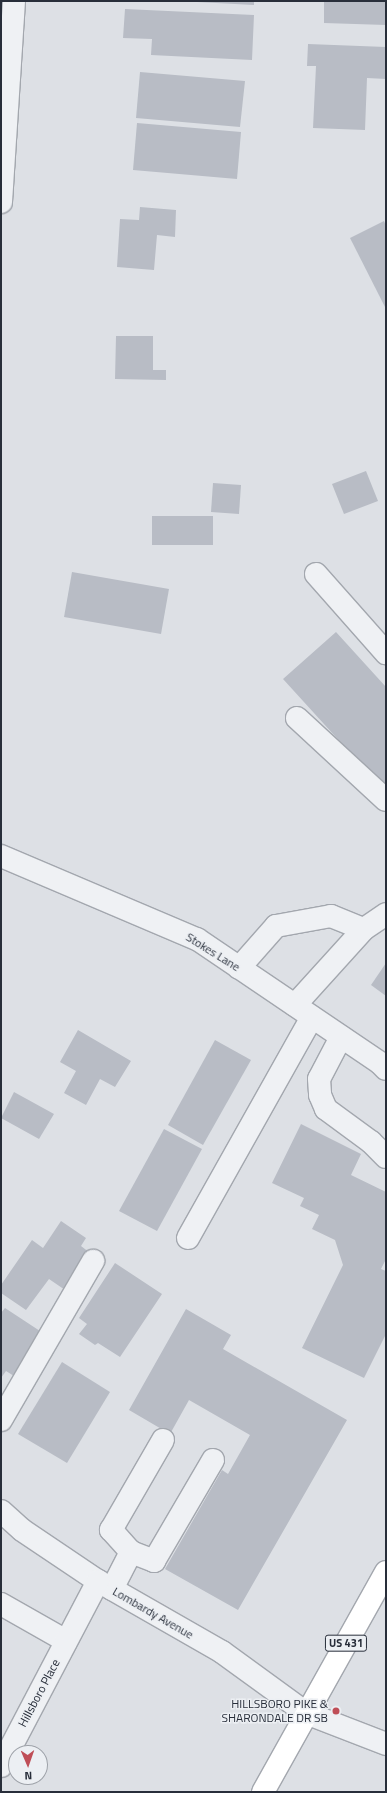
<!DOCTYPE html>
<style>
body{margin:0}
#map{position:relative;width:387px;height:1793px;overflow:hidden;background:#dde0e5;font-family:"Titillium Web",sans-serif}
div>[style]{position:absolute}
.building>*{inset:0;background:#b8bcc5}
.roads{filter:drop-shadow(1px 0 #a3a7ae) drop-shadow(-1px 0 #a3a7ae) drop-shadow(0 1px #a3a7ae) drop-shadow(0 -1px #a3a7ae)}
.minor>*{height:22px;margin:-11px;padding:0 11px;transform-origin:11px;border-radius:11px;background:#eff1f4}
.major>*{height:22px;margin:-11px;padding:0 11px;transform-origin:11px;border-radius:11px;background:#fff}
.dots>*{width:11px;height:11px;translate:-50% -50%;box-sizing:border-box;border:2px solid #eceff3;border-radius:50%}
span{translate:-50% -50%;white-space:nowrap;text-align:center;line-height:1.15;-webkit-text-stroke:3px #eceff3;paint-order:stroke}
.shield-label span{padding:1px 3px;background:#eceff3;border:1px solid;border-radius:3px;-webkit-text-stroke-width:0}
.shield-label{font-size:11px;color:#282e3a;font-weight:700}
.street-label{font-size:12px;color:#282e3a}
.poi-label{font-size:12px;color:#282e3a}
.right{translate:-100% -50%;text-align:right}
.frame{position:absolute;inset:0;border:2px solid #282e3a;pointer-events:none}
.north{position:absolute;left:8px;top:1745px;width:40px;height:40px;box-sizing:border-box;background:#eceff3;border:1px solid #9ea2a9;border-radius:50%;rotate:178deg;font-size:11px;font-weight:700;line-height:16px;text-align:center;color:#282e3a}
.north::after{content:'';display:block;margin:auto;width:14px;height:18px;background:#bf4e57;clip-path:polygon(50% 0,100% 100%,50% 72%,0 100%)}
</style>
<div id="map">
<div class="building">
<div style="clip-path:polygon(178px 1px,254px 1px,254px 5px)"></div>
<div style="clip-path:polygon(324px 1px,386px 1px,386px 25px,324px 23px)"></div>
<div style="clip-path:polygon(125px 9px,254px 15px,252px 60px,151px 55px,152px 39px,123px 38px)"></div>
<div style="clip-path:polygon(308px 44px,386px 47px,386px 79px,367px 78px,365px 130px,313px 128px,316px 66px,307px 66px)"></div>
<div style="clip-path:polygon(140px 72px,245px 81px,240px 127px,136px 118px)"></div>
<div style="clip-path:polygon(137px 123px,241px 132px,237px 179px,133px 170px)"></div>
<div style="clip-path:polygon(140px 207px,176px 210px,175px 237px,157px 235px,154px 270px,117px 267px,120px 219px,139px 220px)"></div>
<div style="clip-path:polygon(384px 221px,386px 226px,386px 309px,350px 238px)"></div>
<div style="clip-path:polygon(116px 336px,153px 336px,153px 370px,166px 370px,166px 380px,115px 379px)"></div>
<div style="clip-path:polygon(366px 471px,378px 501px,344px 514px,332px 484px)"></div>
<div style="clip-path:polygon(213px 483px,241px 485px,239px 514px,211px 512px)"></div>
<div style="clip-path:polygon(152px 516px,213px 516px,213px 545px,152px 545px)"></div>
<div style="clip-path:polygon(72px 572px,169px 589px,161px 634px,64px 617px)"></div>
<div style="clip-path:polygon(336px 632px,386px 687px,386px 789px,356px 756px,354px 757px,283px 679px)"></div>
<div style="clip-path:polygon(386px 963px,386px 996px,371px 985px)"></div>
<div style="clip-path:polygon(78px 1030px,131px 1061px,115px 1087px,100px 1079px,86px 1105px,64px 1093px,76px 1071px,60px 1062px)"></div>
<div style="clip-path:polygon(215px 1040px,251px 1060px,203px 1145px,168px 1125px)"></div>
<div style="clip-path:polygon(14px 1092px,54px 1114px,39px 1139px,1px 1118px)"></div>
<div style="clip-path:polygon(301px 1124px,361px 1154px,351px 1175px,386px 1192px,386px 1259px,381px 1269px,386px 1271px,386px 1334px,364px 1378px,302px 1348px,343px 1265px,335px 1240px,312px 1229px,319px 1215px,300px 1206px,304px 1198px,272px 1183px)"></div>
<div style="clip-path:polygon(164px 1129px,202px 1149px,157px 1231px,119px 1211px)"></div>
<div style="clip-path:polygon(61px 1221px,86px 1238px,81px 1246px,94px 1256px,68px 1292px,49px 1279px,26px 1310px,1px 1293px,1px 1285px,32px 1240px,43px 1248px)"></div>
<div style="clip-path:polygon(115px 1263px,162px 1294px,120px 1357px,98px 1343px,95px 1345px,79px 1334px,87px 1324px,79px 1318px)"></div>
<div style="clip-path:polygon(5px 1308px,43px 1333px,14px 1376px,6px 1371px,1px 1378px,1px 1313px)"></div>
<div style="clip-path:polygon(186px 1309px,231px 1335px,223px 1349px,347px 1420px,238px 1610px,165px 1569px,222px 1470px,228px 1474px,250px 1435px,189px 1400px,170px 1434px,129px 1410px)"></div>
<div style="clip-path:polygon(62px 1362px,110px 1392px,67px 1463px,18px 1434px)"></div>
</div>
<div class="roads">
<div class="minor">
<div style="left:1px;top:202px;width:201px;rotate:-86.3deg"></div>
<div style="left:316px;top:574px;width:106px;rotate:48.5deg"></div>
<div style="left:297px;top:718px;width:121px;rotate:42.7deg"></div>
<div style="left:1px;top:856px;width:213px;rotate:23deg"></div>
<div style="left:197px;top:939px;width:221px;rotate:34.1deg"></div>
<div style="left:380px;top:1063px;width:8px;rotate:45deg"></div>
<div style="left:239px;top:968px;width:56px;rotate:-48.6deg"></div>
<div style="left:276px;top:926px;width:56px;rotate:-10.3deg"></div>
<div style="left:331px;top:916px;width:35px;rotate:22deg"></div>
<div style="left:295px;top:1005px;width:103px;rotate:-47.8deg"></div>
<div style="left:364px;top:929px;width:27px;rotate:-34deg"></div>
<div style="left:341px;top:1037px;width:47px;rotate:117.6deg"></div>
<div style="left:319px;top:1079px;width:16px;rotate:86deg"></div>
<div style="left:320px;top:1095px;width:15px;rotate:67deg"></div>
<div style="left:326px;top:1109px;width:56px;rotate:36.3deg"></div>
<div style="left:371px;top:1142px;width:21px;rotate:45deg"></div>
<div style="left:188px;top:1238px;width:253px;rotate:-60.7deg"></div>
<div style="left:1px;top:1420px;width:184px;rotate:-59.9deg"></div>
<div style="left:1px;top:1511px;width:28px;rotate:42deg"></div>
<div style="left:22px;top:1530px;width:92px;rotate:33.9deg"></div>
<div style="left:98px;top:1581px;width:143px;rotate:29.8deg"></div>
<div style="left:222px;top:1652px;width:104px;rotate:36deg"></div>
<div style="left:306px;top:1713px;width:86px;rotate:21.2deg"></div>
<div style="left:131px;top:1552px;width:30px;rotate:-132deg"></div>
<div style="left:111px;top:1530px;width:104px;rotate:-60deg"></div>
<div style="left:112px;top:1589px;width:42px;rotate:-62.8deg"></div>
<div style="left:131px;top:1552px;width:25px;rotate:21deg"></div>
<div style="left:154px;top:1561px;width:117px;rotate:-59.7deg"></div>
<div style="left:1px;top:1604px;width:75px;rotate:29.6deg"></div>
<div style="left:1px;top:1766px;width:209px;rotate:-62.3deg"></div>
</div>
<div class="major">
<div style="left:263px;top:1792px;width:252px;rotate:-60.8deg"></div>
</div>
</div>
<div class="dots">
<div style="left:336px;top:1711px;background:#bf4e57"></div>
</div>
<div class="shield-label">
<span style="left:346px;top:1643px">US 431</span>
</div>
<div class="street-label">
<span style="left:213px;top:952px;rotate:32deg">Stokes Lane</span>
<span style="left:153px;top:1613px;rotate:30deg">Lombardy Avenue</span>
<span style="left:39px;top:1693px;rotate:-62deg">Hillsboro Place</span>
</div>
<div class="poi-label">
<span class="right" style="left:328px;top:1711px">HILLSBORO PIKE &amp;<br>SHARONDALE DR SB</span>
</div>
<div class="frame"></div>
<div class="north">N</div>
</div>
